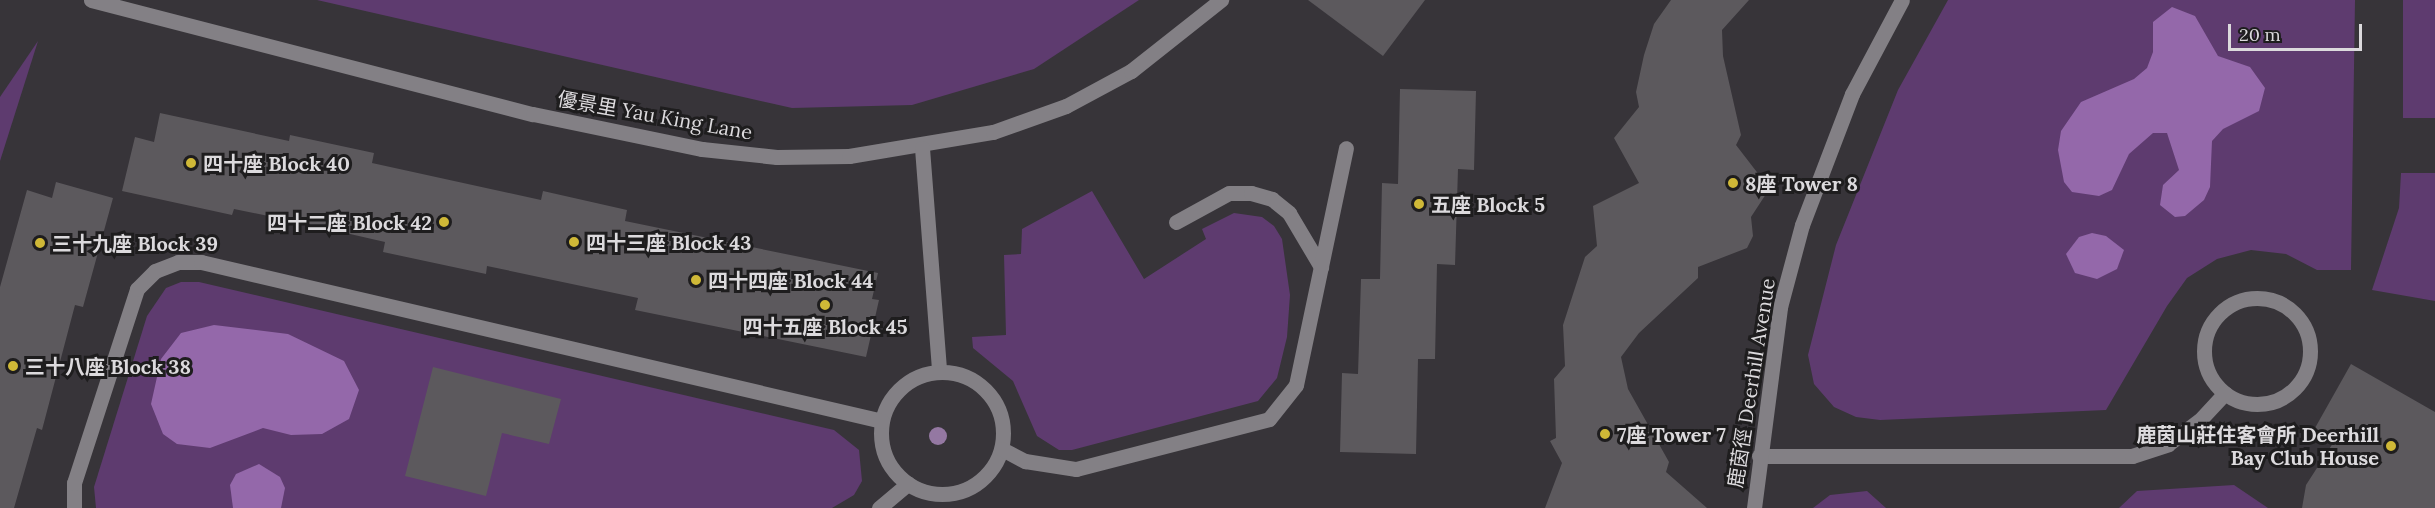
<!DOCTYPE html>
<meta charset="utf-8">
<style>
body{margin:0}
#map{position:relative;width:2435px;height:508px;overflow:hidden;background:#373439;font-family:Lora,"Noto Sans TC",serif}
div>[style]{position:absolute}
.green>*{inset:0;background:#5e3b6f}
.water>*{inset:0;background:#9468aa}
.building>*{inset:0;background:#5c595d}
.minor>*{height:15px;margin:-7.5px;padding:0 7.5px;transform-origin:7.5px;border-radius:7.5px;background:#838085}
.minor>.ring{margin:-7.5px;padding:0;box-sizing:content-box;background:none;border:15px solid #838085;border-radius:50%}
.trees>*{width:18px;height:18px;margin:-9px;border-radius:50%;background:#9478a2}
.dots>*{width:16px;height:16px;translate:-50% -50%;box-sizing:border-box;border:3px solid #1e1d1e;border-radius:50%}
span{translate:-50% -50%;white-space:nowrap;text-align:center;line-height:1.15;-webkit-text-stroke:6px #1e1d1e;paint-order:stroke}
.street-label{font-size:20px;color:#dcdadd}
.poi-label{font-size:20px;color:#dcdadd;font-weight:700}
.left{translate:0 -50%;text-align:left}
.right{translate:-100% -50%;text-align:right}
.scale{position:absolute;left:2228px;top:24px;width:134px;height:27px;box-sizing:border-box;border:3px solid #dcdadd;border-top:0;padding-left:8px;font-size:18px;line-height:21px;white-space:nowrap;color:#dcdadd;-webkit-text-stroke:4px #1e1d1e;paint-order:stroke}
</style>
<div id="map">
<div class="green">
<div style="clip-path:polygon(317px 0,1139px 0,1034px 69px,912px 105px,792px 108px)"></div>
<div style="clip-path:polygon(1948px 0,2355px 0,2351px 270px,2317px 270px,2286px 254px,2251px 250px,2217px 259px,2187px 278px,2167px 306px,2106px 410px,1880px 420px,1856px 417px,1834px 407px,1814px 384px,1808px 355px,1836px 245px,1898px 90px)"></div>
<div style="clip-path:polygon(2403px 0,2435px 0,2435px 118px,2403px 118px)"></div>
<div style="clip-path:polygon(38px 41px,0 161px,0 97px)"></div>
<div style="clip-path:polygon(2401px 173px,2435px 173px,2435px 301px,2372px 290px,2399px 208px)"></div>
<div style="clip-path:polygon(1092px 191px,1144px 279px,1206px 239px,1202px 229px,1234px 213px,1262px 217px,1274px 226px,1282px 239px,1290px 295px,1287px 337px,1277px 378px,1258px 401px,1072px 450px,1059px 450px,1037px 436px,1013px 381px,973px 348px,972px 337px,1006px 335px,1004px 255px,1021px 254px,1022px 229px)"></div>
<div style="clip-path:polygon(181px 282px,199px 282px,834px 430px,859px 450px,862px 481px,854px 495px,832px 508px,96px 508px,94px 487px,147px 316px,166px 288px)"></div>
<div style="clip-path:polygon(2234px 485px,2268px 508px,2119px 508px,2137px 491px)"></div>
<div style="clip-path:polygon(1867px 491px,1886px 508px,1813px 508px,1830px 495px)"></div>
</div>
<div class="water">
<div style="clip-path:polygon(2172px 7px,2195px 16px,2218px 56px,2250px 67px,2265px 88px,2259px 111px,2223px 129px,2212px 141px,2210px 187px,2204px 200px,2185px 216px,2175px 217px,2160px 205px,2163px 185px,2179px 170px,2167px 133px,2153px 133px,2129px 154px,2112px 190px,2099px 196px,2072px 192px,2064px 182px,2058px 150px,2061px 131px,2081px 102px,2134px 79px,2147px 68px,2153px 52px,2153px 22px)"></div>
<div style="clip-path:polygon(2092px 233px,2106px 236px,2124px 250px,2117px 269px,2097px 279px,2075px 273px,2066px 254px,2079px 237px)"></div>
<div style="clip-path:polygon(214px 325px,288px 334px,344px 361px,359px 390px,349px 419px,322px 434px,291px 435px,263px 428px,210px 448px,177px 444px,163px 434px,151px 404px,161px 359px,181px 333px)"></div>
<div style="clip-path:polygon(259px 464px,280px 477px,285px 488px,281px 508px,233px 508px,230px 485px,236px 474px)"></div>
</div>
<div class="building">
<div style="clip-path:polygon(1308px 0,1425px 0,1383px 56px)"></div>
<div style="clip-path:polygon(1671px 0,1749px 0,1722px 30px,1723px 56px,1741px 135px,1736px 145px,1763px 180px,1766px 194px,1751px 217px,1753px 236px,1747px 248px,1698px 267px,1698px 278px,1639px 333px,1621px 357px,1628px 389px,1669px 462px,1666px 472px,1707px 508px,1545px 508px,1562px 463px,1550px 441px,1556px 438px,1554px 379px,1565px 366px,1563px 325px,1585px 257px,1597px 246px,1593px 206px,1639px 183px,1614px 138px,1639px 107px,1636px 92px,1644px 55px,1654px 24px)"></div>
<div style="clip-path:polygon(1400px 89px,1476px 91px,1474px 170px,1458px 169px,1455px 265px,1437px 264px,1435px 359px,1418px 359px,1416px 454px,1340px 452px,1342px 373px,1358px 374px,1361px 279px,1380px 279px,1382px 183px,1398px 184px)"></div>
<div style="clip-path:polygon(160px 113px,289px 141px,290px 135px,374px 153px,372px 163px,541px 200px,543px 191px,627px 210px,625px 221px,878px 273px,872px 299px,879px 300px,866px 357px,635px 310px,638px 298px,487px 266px,486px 274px,383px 252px,385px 242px,302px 223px,234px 209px,232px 215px,122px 191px,135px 137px,154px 142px)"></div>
<div style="clip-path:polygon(56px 182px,113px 198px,83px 307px,75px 305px,42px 430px,37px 428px,14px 508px,0 508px,0 287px,27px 190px,52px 198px)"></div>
<div style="clip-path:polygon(2351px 364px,2435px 412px,2435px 508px,2302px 508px,2306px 485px,2335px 440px,2315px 428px)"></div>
<div style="clip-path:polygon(433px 367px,561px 399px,549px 444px,502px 433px,486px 496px,405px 476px)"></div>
</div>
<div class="minor">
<div style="left:91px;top:0;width:456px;rotate:14.5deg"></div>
<div style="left:533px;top:114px;width:173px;rotate:11.7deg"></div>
<div style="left:702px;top:149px;width:75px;rotate:6.1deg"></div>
<div style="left:777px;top:157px;width:72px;rotate:-0.8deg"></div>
<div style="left:849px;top:156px;width:146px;rotate:-9.5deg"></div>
<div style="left:993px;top:132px;width:77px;rotate:-19.6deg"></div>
<div style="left:1066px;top:106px;width:74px;rotate:-28.3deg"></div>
<div style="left:1131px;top:71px;width:115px;rotate:-38.3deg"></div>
<div style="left:922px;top:148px;width:224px;rotate:85.6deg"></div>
<div style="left:1176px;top:222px;width:60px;rotate:-28.7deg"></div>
<div style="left:1229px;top:193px;width:22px"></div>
<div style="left:1251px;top:193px;width:22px;rotate:16deg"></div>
<div style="left:1272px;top:199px;width:22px;rotate:39deg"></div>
<div style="left:1289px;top:213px;width:63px;rotate:59.3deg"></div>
<div class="ring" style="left:2204px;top:298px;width:91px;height:91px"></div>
<div class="ring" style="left:881px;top:372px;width:107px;height:107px"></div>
<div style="left:1002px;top:449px;width:26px;rotate:28deg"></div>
<div style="left:1025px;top:461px;width:52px;rotate:8.9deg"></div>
<div style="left:1076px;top:469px;width:199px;rotate:-14.5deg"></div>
<div style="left:1269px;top:419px;width:43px;rotate:-51.5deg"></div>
<div style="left:1296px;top:385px;width:242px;rotate:-78.1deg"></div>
<div style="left:1759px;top:456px;width:373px"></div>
<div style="left:2132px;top:456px;width:38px;rotate:-18deg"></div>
<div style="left:2168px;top:444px;width:39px;rotate:-37deg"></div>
<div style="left:2199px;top:421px;width:38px;rotate:-47deg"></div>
<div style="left:74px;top:508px;width:25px;rotate:-90deg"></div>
<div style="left:74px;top:483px;width:204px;rotate:-72deg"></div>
<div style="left:137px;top:289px;width:25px;rotate:-45deg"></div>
<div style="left:155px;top:271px;width:25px;rotate:-21deg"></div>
<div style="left:178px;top:262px;width:23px"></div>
<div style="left:201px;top:262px;width:699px;rotate:13.14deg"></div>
<div style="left:879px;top:508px;width:38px;rotate:-40deg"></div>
<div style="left:1754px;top:508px;width:203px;rotate:-82.6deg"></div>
<div style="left:1780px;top:307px;width:85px;rotate:-75deg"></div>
<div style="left:1802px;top:225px;width:140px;rotate:-69.1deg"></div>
<div style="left:1852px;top:94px;width:106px;rotate:-62deg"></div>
</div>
<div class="trees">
<div style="left:938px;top:436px"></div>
</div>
<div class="dots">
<div style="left:191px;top:163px;background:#cfb837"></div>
<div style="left:1733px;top:183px;background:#cfb837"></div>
<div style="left:1419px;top:204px;background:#cfb837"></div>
<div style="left:444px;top:222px;background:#cfb837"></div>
<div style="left:574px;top:242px;background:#cfb837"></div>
<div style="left:40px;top:243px;background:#cfb837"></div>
<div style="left:696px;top:280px;background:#cfb837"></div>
<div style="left:825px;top:305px;background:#cfb837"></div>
<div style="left:13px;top:366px;background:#cfb837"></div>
<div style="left:1605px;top:434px;background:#cfb837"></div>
<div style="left:2391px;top:446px;background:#cfb837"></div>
</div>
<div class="street-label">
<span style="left:655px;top:115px;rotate:10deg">優景里 Yau King Lane</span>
<span style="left:1751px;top:383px;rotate:-81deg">鹿茵徑 Deerhill Avenue</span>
</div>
<div class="poi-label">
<span class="left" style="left:203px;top:163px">四十座 Block 40</span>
<span class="left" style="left:1745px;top:183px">8座 Tower 8</span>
<span class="left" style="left:1431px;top:204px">五座 Block 5</span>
<span class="right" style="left:432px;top:222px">四十二座 Block 42</span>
<span class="left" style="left:586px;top:242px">四十三座 Block 43</span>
<span class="left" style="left:52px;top:243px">三十九座 Block 39</span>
<span class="left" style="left:708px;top:280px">四十四座 Block 44</span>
<span style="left:825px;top:326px">四十五座 Block 45</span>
<span class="left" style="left:25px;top:366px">三十八座 Block 38</span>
<span class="left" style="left:1617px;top:434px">7座 Tower 7</span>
<span class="right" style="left:2379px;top:446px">鹿茵山莊住客會所 Deerhill<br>Bay Club House</span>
</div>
<div class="scale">20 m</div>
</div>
